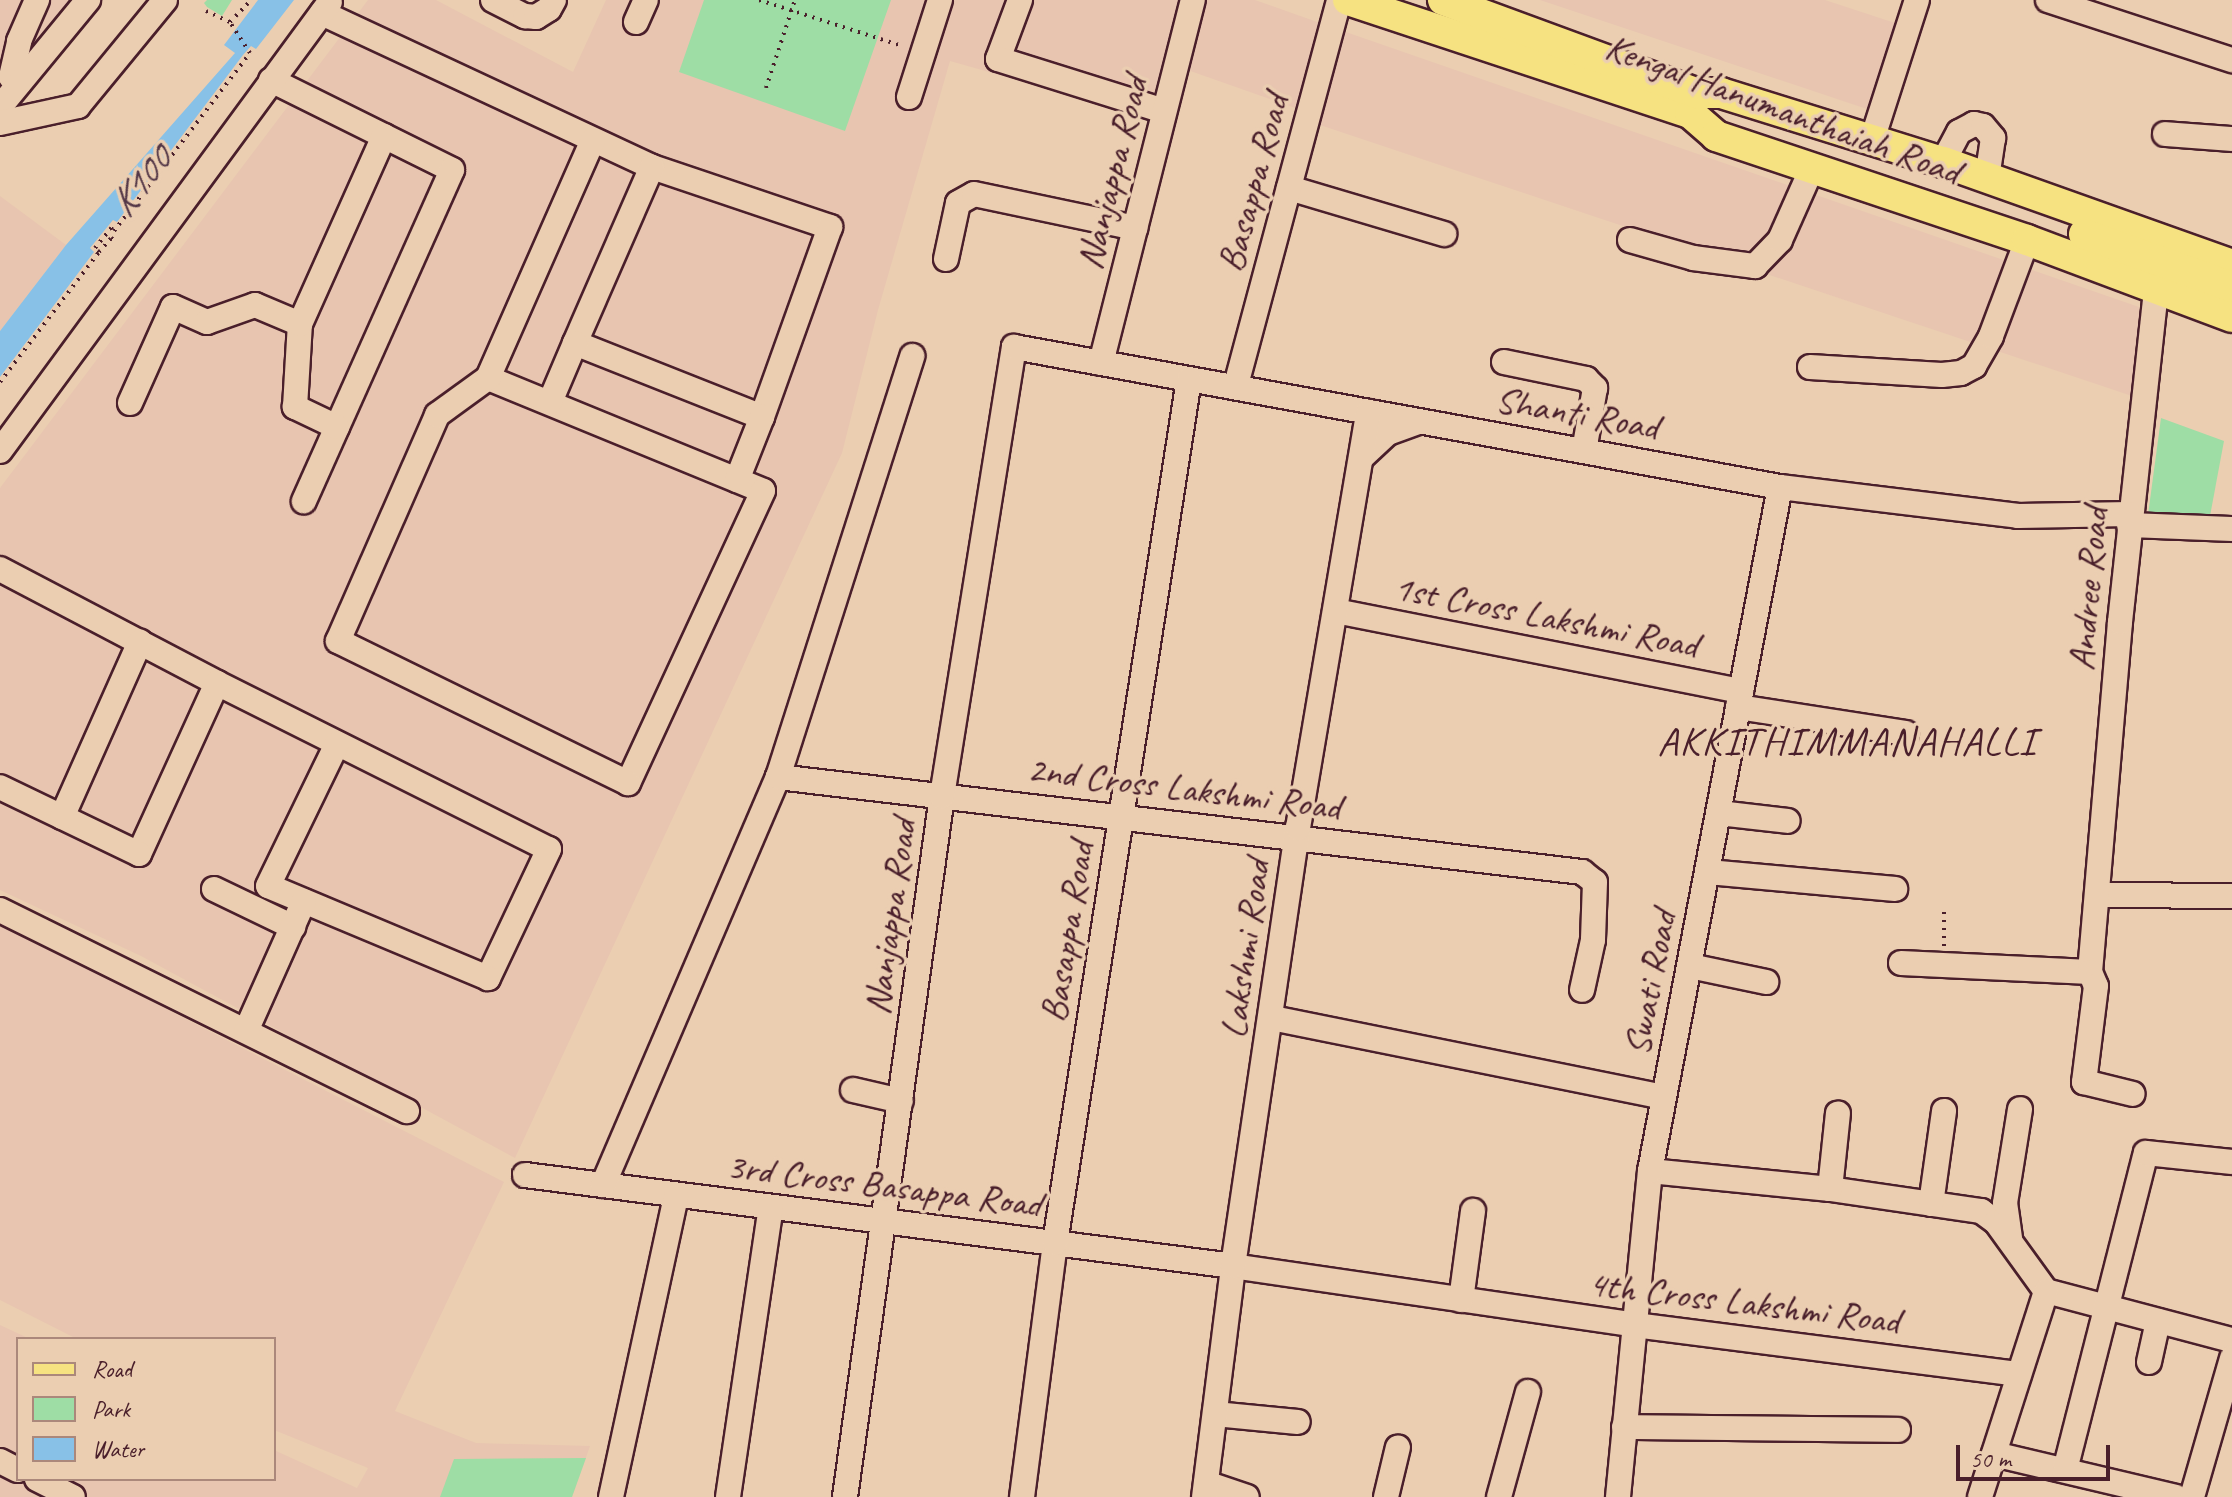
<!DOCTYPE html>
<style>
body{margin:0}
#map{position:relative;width:2232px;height:1497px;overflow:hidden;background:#ebceb1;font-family:Caveat,sans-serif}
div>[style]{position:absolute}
.built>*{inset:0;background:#e8c5b0}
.green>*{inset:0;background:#9edda5}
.water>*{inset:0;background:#88c1e7}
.path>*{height:4px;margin-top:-2px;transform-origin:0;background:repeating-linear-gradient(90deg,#4a1f2b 0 2px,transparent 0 8px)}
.roads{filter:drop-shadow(2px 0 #4a1f2b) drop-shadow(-2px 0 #4a1f2b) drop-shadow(0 2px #4a1f2b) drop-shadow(0 -2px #4a1f2b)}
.minor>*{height:24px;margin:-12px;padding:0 12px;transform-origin:12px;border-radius:12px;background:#ebceb1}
.major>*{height:30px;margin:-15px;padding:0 15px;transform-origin:15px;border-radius:15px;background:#f6e281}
span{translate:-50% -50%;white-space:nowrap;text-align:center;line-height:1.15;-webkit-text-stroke:7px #ebceb1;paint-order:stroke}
.street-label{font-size:38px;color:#4a1f2b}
.water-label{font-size:40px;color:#533747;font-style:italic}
.neighbourhood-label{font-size:40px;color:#4a1f2b;letter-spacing:2px}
.legend{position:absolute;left:16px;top:1337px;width:260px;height:144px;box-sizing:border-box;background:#ebceb1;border:2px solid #ab887b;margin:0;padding:10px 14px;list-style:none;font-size:24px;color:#4a1f2b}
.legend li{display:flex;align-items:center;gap:16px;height:40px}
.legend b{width:40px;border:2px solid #ab887b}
.scale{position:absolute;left:1956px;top:1445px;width:154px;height:36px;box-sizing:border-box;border:4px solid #4a1f2b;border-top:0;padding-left:10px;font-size:24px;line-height:28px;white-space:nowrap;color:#4a1f2b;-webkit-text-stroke:6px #ebceb1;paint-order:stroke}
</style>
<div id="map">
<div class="built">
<div style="clip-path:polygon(0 0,76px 0,0 90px)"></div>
<div style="clip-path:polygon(368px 0,436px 0,573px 72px,606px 0,1186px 0,1156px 119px,950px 61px,878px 310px,842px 453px,515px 1158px,141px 956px,0 890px,0 488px)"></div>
<div style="clip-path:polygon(1197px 0,1255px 0,1320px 23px,1298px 109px,1179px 67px)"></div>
<div style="clip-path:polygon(1540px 0,1825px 0,1898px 24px,1870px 110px)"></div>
<div style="clip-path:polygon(1340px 30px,2139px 307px,2138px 398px,1317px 124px)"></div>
<div style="clip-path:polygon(0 196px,66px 245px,0 331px)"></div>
<div style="clip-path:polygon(0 924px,504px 1182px,395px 1411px,476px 1443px,590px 1446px,572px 1497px,0 1497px,0 1325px,30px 1339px,18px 1339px,18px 1479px,274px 1479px,274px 1450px,357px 1488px,368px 1468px,274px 1430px,274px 1339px,77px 1339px,0 1300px)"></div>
</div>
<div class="green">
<div style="clip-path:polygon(207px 0,232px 0,222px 16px,207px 7px,204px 3px)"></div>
<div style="clip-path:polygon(704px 0,891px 0,845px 131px,679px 72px)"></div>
<div style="clip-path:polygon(2161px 418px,2224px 441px,2210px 516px,2148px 515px)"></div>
<div style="clip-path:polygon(586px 1458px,572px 1497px,440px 1497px,454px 1459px)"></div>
</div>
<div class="water">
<div style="clip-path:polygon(258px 0,294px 0,256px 49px,251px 46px,243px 55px,117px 222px,113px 220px,90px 248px,94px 252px,0 377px,0 331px,66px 245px,235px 53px,224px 45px)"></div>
</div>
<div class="path">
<div style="left:759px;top:0;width:150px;rotate:17.8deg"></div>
<div style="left:206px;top:11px;width:26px;rotate:25deg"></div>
<div style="left:766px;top:88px;width:93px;rotate:-71.8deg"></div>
<div style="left:99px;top:252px;width:18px;rotate:-49deg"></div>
<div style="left:111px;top:238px;width:4px;rotate:34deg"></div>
<div style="left:0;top:382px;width:163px;rotate:-52.7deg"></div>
<div style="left:99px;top:252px;width:6px;rotate:-135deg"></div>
<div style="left:95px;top:248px;width:26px;rotate:-51deg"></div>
<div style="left:111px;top:228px;width:4px;rotate:45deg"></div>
<div style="left:114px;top:231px;width:224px;rotate:-52.6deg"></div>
<div style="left:250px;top:53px;width:37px;rotate:-123deg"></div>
<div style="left:230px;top:22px;width:30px;rotate:-46deg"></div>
<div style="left:1944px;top:946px;width:38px;rotate:-90deg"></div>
</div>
<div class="roads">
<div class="minor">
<div style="left:493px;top:0;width:36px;rotate:27deg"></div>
<div style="left:525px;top:16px;width:11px;rotate:5deg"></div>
<div style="left:536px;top:17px;width:15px;rotate:-32deg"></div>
<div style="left:549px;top:9px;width:10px;rotate:-61deg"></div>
<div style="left:1020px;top:0;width:63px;rotate:110.4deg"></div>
<div style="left:998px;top:59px;width:174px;rotate:17.4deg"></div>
<div style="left:2048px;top:0;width:194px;rotate:18.1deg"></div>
<div style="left:322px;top:13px;width:364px;rotate:25deg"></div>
<div style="left:652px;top:167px;width:188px;rotate:18.6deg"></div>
<div style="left:830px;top:227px;width:202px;rotate:109.7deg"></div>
<div style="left:762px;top:417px;width:201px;rotate:-158.4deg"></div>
<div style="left:575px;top:343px;width:192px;rotate:-66.4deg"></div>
<div style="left:636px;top:22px;width:24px;rotate:-66deg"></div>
<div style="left:271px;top:80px;width:202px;rotate:26.4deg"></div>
<div style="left:452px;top:170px;width:363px;rotate:114.1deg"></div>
<div style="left:19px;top:83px;width:10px;rotate:-143deg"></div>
<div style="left:11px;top:77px;width:37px;rotate:-77deg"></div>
<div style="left:19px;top:41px;width:45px;rotate:-66.3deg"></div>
<div style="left:909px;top:97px;width:102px;rotate:-72.3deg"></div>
<div style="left:0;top:107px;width:139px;rotate:-50.6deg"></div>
<div style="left:0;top:123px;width:80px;rotate:-12.3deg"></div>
<div style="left:78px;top:106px;width:137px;rotate:-50.6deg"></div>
<div style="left:2165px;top:134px;width:67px;rotate:4.3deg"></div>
<div style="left:1872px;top:140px;width:147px;rotate:-72.2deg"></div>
<div style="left:1943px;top:162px;width:34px;rotate:-62deg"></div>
<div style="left:1959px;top:132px;width:17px;rotate:-28deg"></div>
<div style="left:1974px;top:124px;width:9px;rotate:13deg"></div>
<div style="left:1983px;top:126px;width:16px;rotate:50deg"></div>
<div style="left:1993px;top:138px;width:40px;rotate:98.5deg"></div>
<div style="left:1289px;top:188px;width:162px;rotate:16.5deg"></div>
<div style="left:1630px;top:240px;width:66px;rotate:15.9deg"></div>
<div style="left:1693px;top:258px;width:63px;rotate:7.4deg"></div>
<div style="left:1755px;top:266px;width:36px;rotate:-46deg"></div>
<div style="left:1780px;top:240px;width:79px;rotate:-66deg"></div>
<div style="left:946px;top:259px;width:57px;rotate:-77.9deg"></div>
<div style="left:958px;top:203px;width:18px;rotate:-29deg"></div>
<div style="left:974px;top:194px;width:165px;rotate:11.9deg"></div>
<div style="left:1504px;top:362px;width:84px;rotate:11.7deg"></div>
<div style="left:1586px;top:379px;width:13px;rotate:45deg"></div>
<div style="left:1595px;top:388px;width:64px;rotate:99.9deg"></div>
<div style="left:1101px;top:363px;width:374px;rotate:-75.8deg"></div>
<div style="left:1810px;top:367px;width:132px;rotate:3.5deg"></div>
<div style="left:1942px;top:375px;width:19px;rotate:-6deg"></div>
<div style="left:1961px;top:373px;width:15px;rotate:-28deg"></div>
<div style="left:1974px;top:366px;width:34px;rotate:-60deg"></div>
<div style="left:1991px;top:336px;width:103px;rotate:-69.4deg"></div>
<div style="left:488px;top:378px;width:297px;rotate:22.3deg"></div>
<div style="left:763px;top:491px;width:322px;rotate:114.8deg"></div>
<div style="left:628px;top:783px;width:323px;rotate:-153.9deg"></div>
<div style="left:338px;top:641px;width:247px;rotate:-66.3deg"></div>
<div style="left:437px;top:415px;width:63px;rotate:-36deg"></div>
<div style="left:488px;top:378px;width:260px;rotate:-66.2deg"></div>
<div style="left:1236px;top:385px;width:399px;rotate:-75deg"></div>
<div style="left:550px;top:402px;width:64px;rotate:-67deg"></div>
<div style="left:130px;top:403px;width:105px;rotate:-65.9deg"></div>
<div style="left:173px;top:307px;width:37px;rotate:24deg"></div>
<div style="left:207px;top:322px;width:51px;rotate:-19.5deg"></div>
<div style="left:255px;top:305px;width:49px;rotate:22.9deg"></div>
<div style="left:337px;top:427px;width:47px;rotate:-154.5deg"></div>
<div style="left:295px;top:407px;width:83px;rotate:-86.6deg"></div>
<div style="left:300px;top:324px;width:206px;rotate:-65.9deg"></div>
<div style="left:0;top:451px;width:557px;rotate:-53.69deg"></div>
<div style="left:1361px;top:458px;width:37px;rotate:-43deg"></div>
<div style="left:1388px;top:433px;width:33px;rotate:-20deg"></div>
<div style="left:737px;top:480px;width:68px;rotate:-68.4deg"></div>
<div style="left:2129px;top:525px;width:103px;rotate:2.2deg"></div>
<div style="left:0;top:569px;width:245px;rotate:27.7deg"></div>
<div style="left:217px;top:683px;width:188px;rotate:114.5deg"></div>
<div style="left:139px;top:854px;width:154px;rotate:-154.3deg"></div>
<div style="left:1336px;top:611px;width:413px;rotate:11.2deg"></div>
<div style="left:217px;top:683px;width:371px;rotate:26.6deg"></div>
<div style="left:549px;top:849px;width:143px;rotate:115.3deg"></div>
<div style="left:488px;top:978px;width:238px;rotate:-157.3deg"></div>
<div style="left:268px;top:886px;width:158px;rotate:-64.1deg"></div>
<div style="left:1738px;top:707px;width:170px;rotate:8.8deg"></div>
<div style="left:778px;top:777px;width:810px;rotate:6.74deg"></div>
<div style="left:1582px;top:872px;width:16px;rotate:38deg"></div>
<div style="left:1595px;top:882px;width:58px;rotate:92deg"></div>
<div style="left:1593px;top:940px;width:51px;rotate:102.4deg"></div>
<div style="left:1719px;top:813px;width:69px;rotate:6.6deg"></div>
<div style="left:62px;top:817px;width:192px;rotate:-66deg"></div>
<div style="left:1708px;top:872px;width:188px;rotate:5.2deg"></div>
<div style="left:214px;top:889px;width:88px;rotate:25.7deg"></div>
<div style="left:2098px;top:895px;width:134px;rotate:0.4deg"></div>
<div style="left:0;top:910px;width:454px;rotate:26.3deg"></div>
<div style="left:1901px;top:963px;width:189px;rotate:2.7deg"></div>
<div style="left:2090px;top:972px;width:351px;rotate:-85.1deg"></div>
<div style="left:2120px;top:622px;width:334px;rotate:-83.8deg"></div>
<div style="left:1690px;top:966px;width:78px;rotate:11.9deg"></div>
<div style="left:2090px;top:972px;width:15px;rotate:67deg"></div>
<div style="left:2096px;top:986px;width:97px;rotate:97.1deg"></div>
<div style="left:2084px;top:1082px;width:50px;rotate:13.8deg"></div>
<div style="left:1272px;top:1018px;width:399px;rotate:11.4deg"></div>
<div style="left:246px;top:1031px;width:142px;rotate:-66deg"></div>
<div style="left:853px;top:1090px;width:49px;rotate:12.9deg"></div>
<div style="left:1650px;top:1171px;width:181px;rotate:5.7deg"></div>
<div style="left:1830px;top:1189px;width:153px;rotate:8.3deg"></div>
<div style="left:1981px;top:1211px;width:19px;rotate:36deg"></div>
<div style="left:1996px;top:1222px;width:85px;rotate:54.1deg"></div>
<div style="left:2046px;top:1291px;width:192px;rotate:14.8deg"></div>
<div style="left:525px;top:1175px;width:714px;rotate:7.32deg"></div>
<div style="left:1233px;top:1266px;width:406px;rotate:8.3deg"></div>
<div style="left:1635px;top:1325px;width:387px;rotate:7.3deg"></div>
<div style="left:603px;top:1185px;width:444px;rotate:-66.8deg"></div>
<div style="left:778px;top:777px;width:442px;rotate:-72.3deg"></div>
<div style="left:1830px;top:1189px;width:76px;rotate:-84deg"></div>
<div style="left:1931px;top:1204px;width:94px;rotate:-82deg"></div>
<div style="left:2010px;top:1238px;width:35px;rotate:-98deg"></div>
<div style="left:2005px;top:1203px;width:95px;rotate:-80.9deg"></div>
<div style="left:1461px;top:1300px;width:90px;rotate:-82.3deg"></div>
<div style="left:2149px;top:1362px;width:42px;rotate:-77.6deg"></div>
<div style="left:1215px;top:1414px;width:83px;rotate:5.5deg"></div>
<div style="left:1624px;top:1427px;width:274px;rotate:0.6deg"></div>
<div style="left:1994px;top:1454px;width:187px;rotate:13.3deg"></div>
<div style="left:0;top:1461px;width:20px;rotate:27deg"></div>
<div style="left:2065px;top:1470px;width:327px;rotate:-75.7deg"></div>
<div style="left:2146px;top:1153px;width:86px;rotate:6deg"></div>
<div style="left:37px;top:1479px;width:40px;rotate:26.6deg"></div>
<div style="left:1206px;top:1483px;width:43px;rotate:18.9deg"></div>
<div style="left:611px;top:1497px;width:308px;rotate:-77.8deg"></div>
<div style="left:728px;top:1497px;width:293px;rotate:-81.6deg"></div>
<div style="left:845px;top:1497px;width:708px;rotate:-82.12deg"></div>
<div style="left:942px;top:796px;width:455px;rotate:-80.9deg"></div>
<div style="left:1014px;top:347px;width:779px;rotate:10.36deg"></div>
<div style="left:1780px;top:487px;width:240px;rotate:6.9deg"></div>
<div style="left:2018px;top:516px;width:112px;rotate:-1deg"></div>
<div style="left:1022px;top:1497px;width:256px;rotate:-82.6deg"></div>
<div style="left:1055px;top:1243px;width:874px;rotate:-81.18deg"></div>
<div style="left:1204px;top:1497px;width:233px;rotate:-82.8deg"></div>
<div style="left:1233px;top:1266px;width:443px;rotate:-81.6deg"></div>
<div style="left:1298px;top:828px;width:422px;rotate:-80.4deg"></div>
<div style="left:1386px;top:1497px;width:51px;rotate:-76.5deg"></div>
<div style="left:1499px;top:1497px;width:109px;rotate:-74.6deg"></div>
<div style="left:1618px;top:1497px;width:328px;rotate:-84.4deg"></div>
<div style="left:1650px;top:1171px;width:696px;rotate:-79.24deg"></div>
<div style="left:1980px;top:1497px;width:216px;rotate:-72.2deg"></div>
<div style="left:2192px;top:1497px;width:145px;rotate:-73.9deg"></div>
</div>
<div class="major">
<div style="left:1348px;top:0;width:360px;rotate:18.3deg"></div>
<div style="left:1690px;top:113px;width:35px;rotate:41deg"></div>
<div style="left:1716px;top:136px;width:328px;rotate:18.5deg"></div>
<div style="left:2027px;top:240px;width:219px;rotate:20.6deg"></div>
<div style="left:1443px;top:0;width:270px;rotate:20.2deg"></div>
<div style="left:1696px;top:93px;width:25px"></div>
<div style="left:1721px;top:93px;width:232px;rotate:17.3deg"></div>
<div style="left:1943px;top:162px;width:307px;rotate:19.6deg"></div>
<div style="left:2084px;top:234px;width:157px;rotate:19.7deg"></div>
</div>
</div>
<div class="street-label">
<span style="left:1783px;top:109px;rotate:20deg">Kengal Hanumanthaiah Road</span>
<span style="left:1112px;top:173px;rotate:-76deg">Nanjappa Road</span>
<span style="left:1253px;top:183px;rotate:-75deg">Basappa Road</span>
<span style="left:1577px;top:413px;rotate:10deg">Shanti Road</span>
<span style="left:2088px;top:589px;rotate:-85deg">Andree Road</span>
<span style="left:1546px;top:616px;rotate:11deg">1st Cross Lakshmi Road</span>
<span style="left:1184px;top:788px;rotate:7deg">2nd Cross Lakshmi Road</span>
<span style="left:890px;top:917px;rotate:-82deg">Nanjappa Road</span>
<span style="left:1067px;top:932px;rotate:-81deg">Basappa Road</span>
<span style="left:1245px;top:949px;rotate:-82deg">Lakshmi Road</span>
<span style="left:1650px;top:983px;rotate:-79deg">Swati Road</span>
<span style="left:884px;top:1185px;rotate:7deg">3rd Cross Basappa Road</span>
<span style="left:1744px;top:1302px;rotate:7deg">4th Cross Lakshmi Road</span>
</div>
<div class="water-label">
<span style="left:140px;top:182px;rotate:-52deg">K100</span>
</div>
<div class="neighbourhood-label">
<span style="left:1847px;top:741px">AKKITHIMMANAHALLI</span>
</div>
<ul class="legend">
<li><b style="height:10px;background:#f6e281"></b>Road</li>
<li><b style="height:22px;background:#9edda5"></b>Park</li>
<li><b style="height:22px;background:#88c1e7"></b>Water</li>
</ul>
<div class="scale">50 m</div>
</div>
